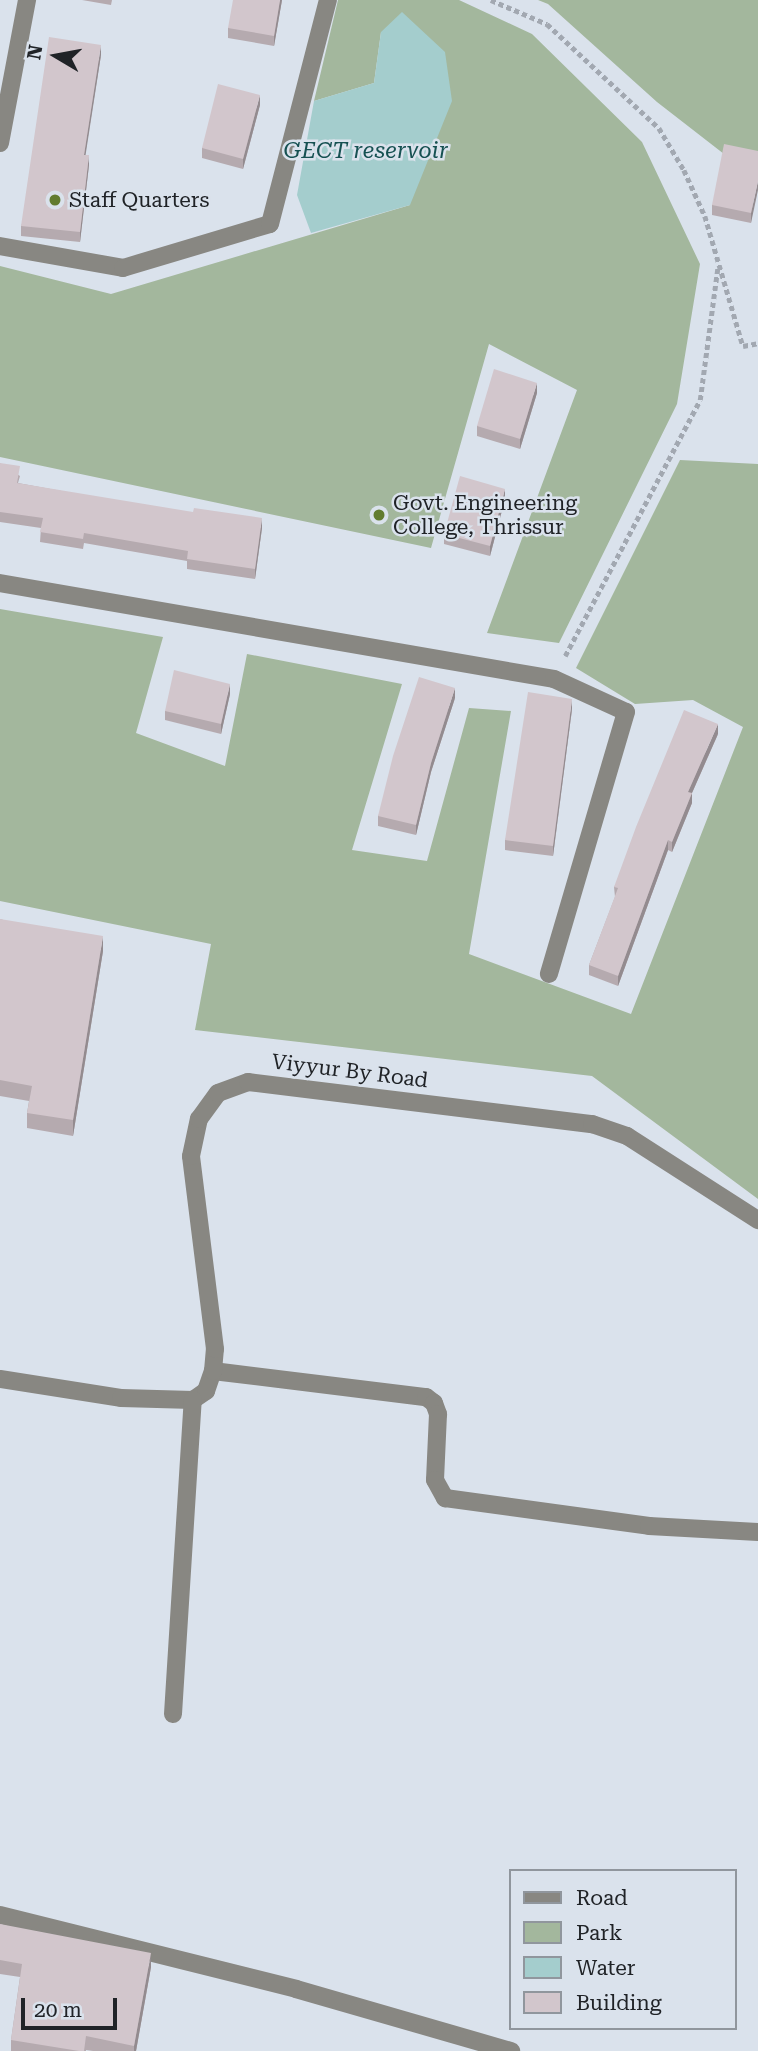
<!DOCTYPE html>
<style>
body{margin:0}
#map{position:relative;width:758px;height:2051px;overflow:hidden;background:#dae2ec;font-family:"Roboto Serif",serif}
div>[style]{position:absolute}
.green>*{inset:0;background:#a3b79d}
.water>*{inset:0;background:#a4cdcd}
.path>*{height:4.5px;margin-top:-2.25px;transform-origin:0;background:repeating-linear-gradient(90deg,#a2a8b1 0 5px,transparent 0 8.5px)}
.minor>*{height:18px;margin:-9px;padding:0 9px;transform-origin:9px;border-radius:9px;background:#888782}
.wall>*{inset:0;background:#b5aaaf}
.shaded-wall>*{inset:0;background:#938b8f}
.building>*{inset:0;background:#d2c6cc}
.dots>*{width:19px;height:19px;translate:-50% -50%;box-sizing:border-box;border:4px solid #dae2ec;border-radius:50%}
span{translate:-50% -50%;white-space:nowrap;text-align:center;line-height:1.15;-webkit-text-stroke:5px #dae2ec;paint-order:stroke}
.poi-label{font-size:21px;color:#202327}
.left{translate:0 -50%;text-align:left}
.street-label{font-size:21px;color:#202327}
.water-label{font-size:23px;color:#165152;font-style:italic}
.legend{position:absolute;left:509px;top:1869px;width:228px;height:161px;box-sizing:border-box;background:#dae2ec;border:2px solid #90969d;margin:0;padding:9px 12px;list-style:none;font-size:21px;color:#202327}
.legend li{display:flex;align-items:center;gap:14px;height:35px}
.legend b{width:35px;border:2px solid #90969d}
.north{position:absolute;left:21px;top:21px;width:70px;height:70px;-webkit-text-stroke:5px #dae2ec;paint-order:stroke;rotate:280deg;font-size:19px;font-weight:700;line-height:28px;text-align:center;color:#202327}
.north::after{content:'';display:block;margin:auto;width:24px;height:32px;background:#202327;clip-path:polygon(50% 0,100% 100%,50% 72%,0 100%)}
.scale{position:absolute;left:21px;top:1998px;width:96px;height:32px;box-sizing:border-box;border:4px solid #202327;border-top:0;padding-left:9px;font-size:21px;line-height:24px;white-space:nowrap;color:#202327;-webkit-text-stroke:5px #dae2ec;paint-order:stroke}
</style>
<div id="map">
<div class="green">
<div style="clip-path:polygon(338px 0,459px 0,532px 34px,642px 142px,700px 264px,677px 404px,559px 643px,487px 633px,577px 390px,489px 344px,431px 548px,0 457px,0 266px,111px 294px,410px 205px,381px 32px,374px 83px,314px 101px)"></div>
<div style="clip-path:polygon(538px 0,758px 0,758px 161px,724px 154px,657px 102px,548px 4px)"></div>
<div style="clip-path:polygon(680px 460px,758px 464px,758px 1199px,592px 1076px,195px 1030px,211px 944px,0 901px,0 609px,163px 637px,136px 733px,225px 766px,247px 654px,402px 684px,352px 850px,427px 861px,469px 708px,511px 711px,469px 954px,631px 1014px,743px 727px,693px 700px,635px 704px,576px 668px)"></div>
</div>
<div class="water">
<div style="clip-path:polygon(402px 12px,445px 52px,452px 101px,410px 205px,311px 233px,297px 195px,314px 101px,374px 83px,381px 32px)"></div>
</div>
<div class="path">
<div style="left:491px;top:0;width:61px;rotate:23.2deg"></div>
<div style="left:547px;top:24px;width:153px;rotate:42.9deg"></div>
<div style="left:659px;top:128px;width:49px;rotate:59.2deg"></div>
<div style="left:684px;top:170px;width:51px;rotate:65.5deg"></div>
<div style="left:705px;top:216px;width:135px;rotate:73.7deg"></div>
<div style="left:743px;top:346px;width:15px;rotate:-11deg"></div>
<div style="left:565px;top:656px;width:289px;rotate:-62.2deg"></div>
<div style="left:700px;top:400px;width:136px;rotate:-82.4deg"></div>
</div>
<div class="minor">
<div style="left:0;top:143px;width:146px;rotate:-79.3deg"></div>
<div style="left:0;top:246px;width:125px;rotate:10.1deg"></div>
<div style="left:123px;top:268px;width:153px;rotate:-16.7deg"></div>
<div style="left:270px;top:224px;width:231px;rotate:-75.5deg"></div>
<div style="left:0;top:583px;width:562px;rotate:9.83deg"></div>
<div style="left:554px;top:679px;width:79px;rotate:24.6deg"></div>
<div style="left:626px;top:712px;width:273px;rotate:106.4deg"></div>
<div style="left:213px;top:1371px;width:215px;rotate:7deg"></div>
<div style="left:426px;top:1397px;width:10px;rotate:37deg"></div>
<div style="left:434px;top:1403px;width:12px;rotate:70deg"></div>
<div style="left:438px;top:1414px;width:66px;rotate:92.6deg"></div>
<div style="left:435px;top:1480px;width:21px;rotate:61deg"></div>
<div style="left:445px;top:1498px;width:206px;rotate:7.8deg"></div>
<div style="left:649px;top:1526px;width:109px;rotate:3.2deg"></div>
<div style="left:0;top:1379px;width:122px;rotate:8.9deg"></div>
<div style="left:121px;top:1398px;width:72px;rotate:1.6deg"></div>
<div style="left:193px;top:1400px;width:16px;rotate:-35deg"></div>
<div style="left:206px;top:1391px;width:21px;rotate:-71deg"></div>
<div style="left:213px;top:1371px;width:22px;rotate:-85deg"></div>
<div style="left:215px;top:1349px;width:194px;rotate:-97.1deg"></div>
<div style="left:191px;top:1156px;width:38px;rotate:-78deg"></div>
<div style="left:199px;top:1119px;width:32px;rotate:-54deg"></div>
<div style="left:218px;top:1093px;width:32px;rotate:-20deg"></div>
<div style="left:248px;top:1082px;width:347px;rotate:7deg"></div>
<div style="left:592px;top:1124px;width:37px;rotate:19deg"></div>
<div style="left:627px;top:1136px;width:156px;rotate:32.7deg"></div>
<div style="left:173px;top:1714px;width:315px;rotate:-86.4deg"></div>
<div style="left:0;top:1915px;width:305px;rotate:14deg"></div>
<div style="left:296px;top:1989px;width:224px;rotate:16.1deg"></div>
</div>
<div class="wall">
<div style="clip-path:polygon(82px 0,112px 0,111px 5px)"></div>
<div style="clip-path:polygon(282px 0,274px 46px,228px 38px,228px 28px)"></div>
<div style="clip-path:polygon(101px 55px,85px 155px,89px 165px,80px 242px,21px 236px,21px 226px)"></div>
<div style="clip-path:polygon(260px 105px,243px 169px,202px 158px,202px 148px)"></div>
<div style="clip-path:polygon(758px 151px,751px 223px,712px 215px,712px 205px)"></div>
<div style="clip-path:polygon(537px 393px,520px 449px,477px 436px,477px 426px)"></div>
<div style="clip-path:polygon(0 463px,20px 476px,18px 483px,262px 528px,255px 579px,187px 569px,187px 561px,84px 543px,83px 549px,40px 542px,41px 528px,0 522px)"></div>
<div style="clip-path:polygon(505px 499px,490px 556px,444px 544px,444px 534px)"></div>
<div style="clip-path:polygon(230px 694px,221px 734px,165px 720px,165px 711px)"></div>
<div style="clip-path:polygon(455px 698px,431px 772px,416px 835px,378px 826px,378px 816px)"></div>
<div style="clip-path:polygon(572px 709px,553px 856px,505px 850px,505px 840px)"></div>
<div style="clip-path:polygon(718px 734px,692px 793px,692px 803px,672px 852px,668px 850px,618px 986px,589px 975px,589px 965px,615px 897px,614px 887px)"></div>
<div style="clip-path:polygon(0 919px,103px 951px,73px 1136px,27px 1128px,27px 1113px,29px 1101px,0 1096px)"></div>
<div style="clip-path:polygon(0 1924px,151px 1967px,136px 2051px,93px 2051px,86px 2050px,86px 2051px,11px 2051px,11px 2040px,20px 1977px,0 1974px)"></div>
</div>
<div class="shaded-wall">
<div style="clip-path:polygon(280px 0,282px 0,274px 46px,274px 36px)"></div>
<div style="clip-path:polygon(101px 45px,101px 55px,84px 165px,84px 155px)"></div>
<div style="clip-path:polygon(260px 95px,260px 105px,243px 169px,243px 159px)"></div>
<div style="clip-path:polygon(89px 155px,89px 165px,80px 242px,80px 232px)"></div>
<div style="clip-path:polygon(758px 181px,758px 190px,751px 223px,751px 213px)"></div>
<div style="clip-path:polygon(537px 383px,537px 393px,520px 449px,520px 439px)"></div>
<div style="clip-path:polygon(505px 489px,505px 499px,490px 556px,490px 546px)"></div>
<div style="clip-path:polygon(262px 518px,262px 528px,255px 579px,255px 569px)"></div>
<div style="clip-path:polygon(230px 684px,230px 694px,221px 734px,221px 724px)"></div>
<div style="clip-path:polygon(455px 688px,455px 698px,431px 772px,416px 835px,416px 825px,431px 763px)"></div>
<div style="clip-path:polygon(572px 699px,572px 709px,553px 856px,553px 846px)"></div>
<div style="clip-path:polygon(718px 724px,718px 734px,688px 802px,688px 792px)"></div>
<div style="clip-path:polygon(692px 793px,692px 803px,672px 852px,672px 842px)"></div>
<div style="clip-path:polygon(668px 840px,668px 850px,618px 986px,618px 976px)"></div>
<div style="clip-path:polygon(103px 936px,103px 951px,73px 1136px,73px 1120px)"></div>
<div style="clip-path:polygon(151px 1953px,151px 1967px,136px 2051px,134px 2051px,134px 2046px)"></div>
</div>
<div class="building">
<div style="clip-path:polygon(233px 0,280px 0,274px 36px,228px 28px)"></div>
<div style="clip-path:polygon(49px 37px,101px 45px,84px 155px,89px 155px,80px 232px,21px 226px)"></div>
<div style="clip-path:polygon(218px 84px,260px 95px,243px 159px,202px 148px)"></div>
<div style="clip-path:polygon(724px 144px,758px 151px,758px 181px,751px 213px,712px 205px)"></div>
<div style="clip-path:polygon(494px 369px,537px 383px,520px 439px,477px 426px)"></div>
<div style="clip-path:polygon(0 463px,20px 466px,17px 483px,193px 512px,194px 508px,262px 518px,255px 569px,187px 559px,188px 551px,84px 533px,83px 539px,40px 532px,43px 518px,0 512px)"></div>
<div style="clip-path:polygon(460px 476px,505px 489px,490px 546px,444px 534px)"></div>
<div style="clip-path:polygon(174px 670px,230px 684px,221px 724px,165px 711px)"></div>
<div style="clip-path:polygon(419px 677px,455px 688px,431px 763px,416px 825px,378px 816px,393px 756px)"></div>
<div style="clip-path:polygon(528px 692px,572px 699px,553px 846px,505px 840px)"></div>
<div style="clip-path:polygon(684px 710px,718px 724px,688px 792px,692px 793px,672px 842px,668px 840px,618px 976px,589px 965px,618px 888px,614px 887px,636px 827px)"></div>
<div style="clip-path:polygon(0 919px,103px 936px,73px 1120px,27px 1113px,32px 1086px,0 1080px)"></div>
<div style="clip-path:polygon(0 1924px,151px 1953px,134px 2046px,86px 2036px,84px 2051px,79px 2051px,11px 2040px,22px 1964px,0 1960px)"></div>
</div>
<div class="dots">
<div style="left:55px;top:200px;background:#627c30"></div>
<div style="left:379px;top:515px;background:#627c30"></div>
</div>
<div class="poi-label">
<span class="left" style="left:69px;top:200px">Staff Quarters</span>
<span class="left" style="left:393px;top:515px">Govt. Engineering<br>College, Thrissur</span>
</div>
<div class="street-label">
<span style="left:350px;top:1071px;rotate:7deg">Viyyur By Road</span>
</div>
<div class="water-label">
<span style="left:366px;top:151px">GECT reservoir</span>
</div>
<ul class="legend">
<li><b style="height:9px;background:#888782"></b>Road</li>
<li><b style="height:19px;background:#a3b79d"></b>Park</li>
<li><b style="height:19px;background:#a4cdcd"></b>Water</li>
<li><b style="height:19px;background:#d2c6cc"></b>Building</li>
</ul>
<div class="north">N</div>
<div class="scale">20 m</div>
</div>
